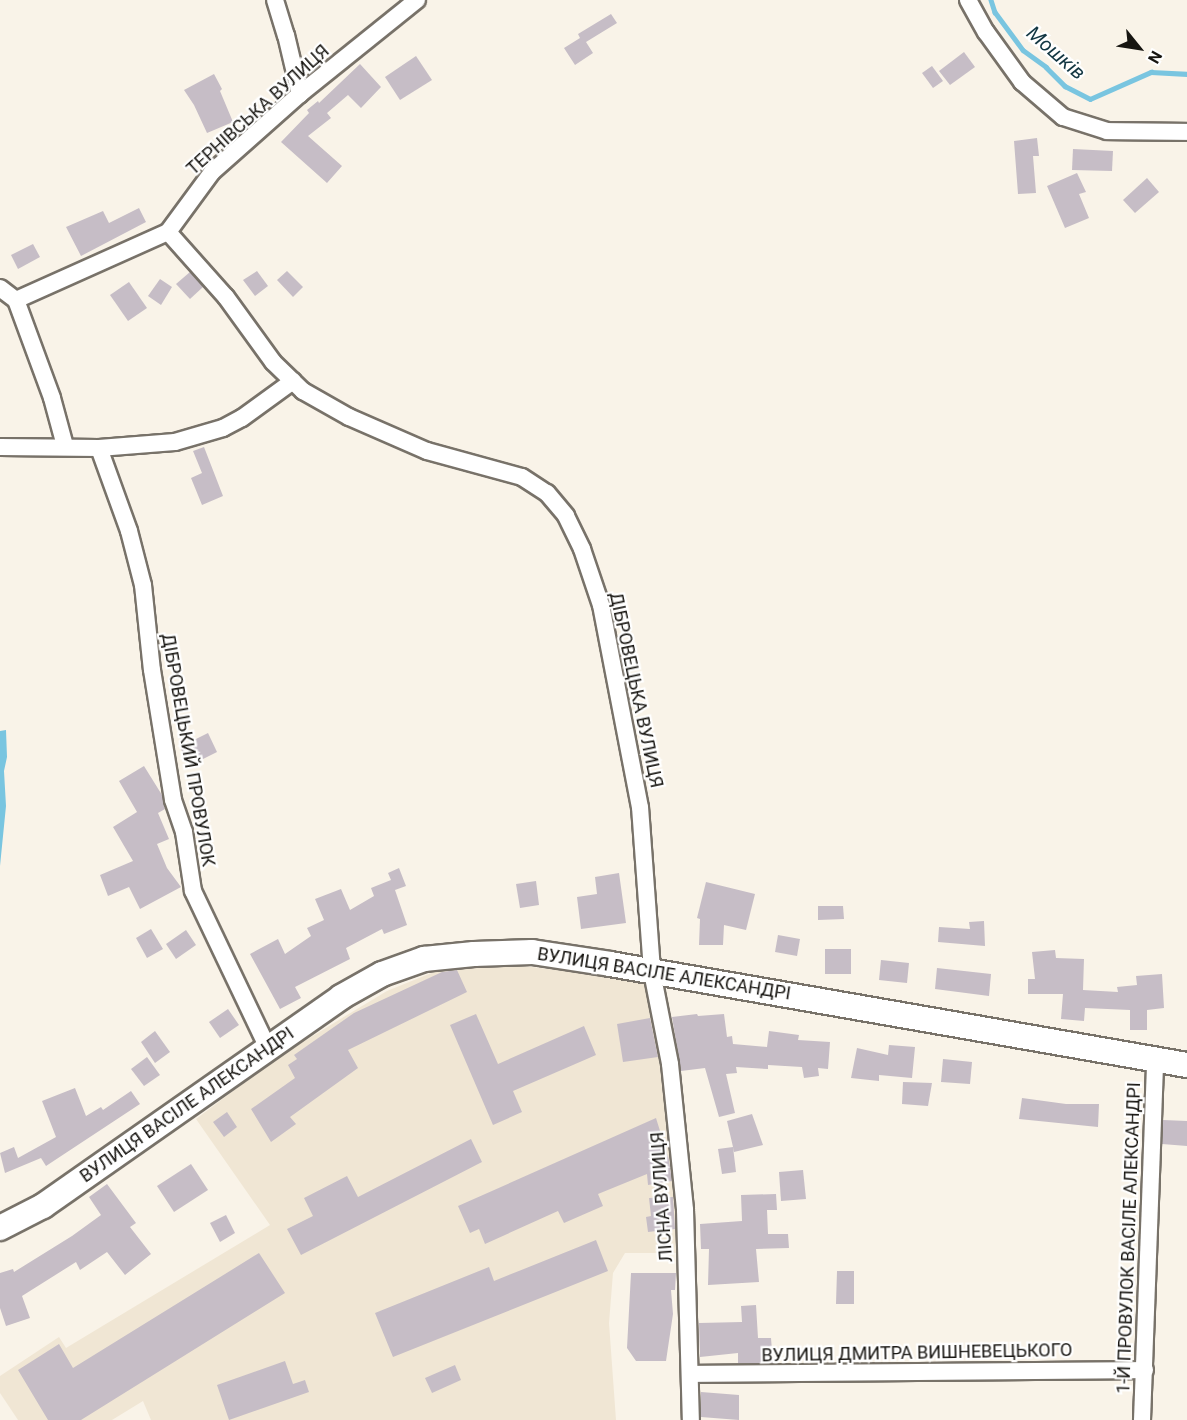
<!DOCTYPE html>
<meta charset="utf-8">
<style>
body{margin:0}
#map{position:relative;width:1187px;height:1420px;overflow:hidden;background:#f9f3e8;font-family:Roboto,sans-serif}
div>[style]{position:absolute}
.built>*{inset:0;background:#f0e6d4}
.water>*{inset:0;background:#79c5e0}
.stream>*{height:4.5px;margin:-2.25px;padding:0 2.25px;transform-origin:2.25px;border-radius:2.25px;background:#79c5e0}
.building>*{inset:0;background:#c6bdc6}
.roads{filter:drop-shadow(2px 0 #787269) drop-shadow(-2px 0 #787269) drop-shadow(0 2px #787269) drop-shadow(0 -2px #787269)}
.street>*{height:16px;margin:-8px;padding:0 8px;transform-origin:8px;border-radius:8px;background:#fff}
.secondary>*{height:24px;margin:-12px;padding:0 12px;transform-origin:12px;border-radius:12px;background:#fff}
span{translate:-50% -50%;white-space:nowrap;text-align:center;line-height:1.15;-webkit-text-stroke:4.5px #fff;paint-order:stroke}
.street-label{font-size:18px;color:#171511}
.water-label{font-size:20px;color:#123642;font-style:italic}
.north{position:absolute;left:1109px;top:18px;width:60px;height:60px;-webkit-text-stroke:4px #fff;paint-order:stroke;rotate:120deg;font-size:16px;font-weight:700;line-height:24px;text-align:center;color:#171511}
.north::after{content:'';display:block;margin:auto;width:21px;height:27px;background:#171511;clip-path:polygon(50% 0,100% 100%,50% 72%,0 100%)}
</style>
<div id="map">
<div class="built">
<div style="clip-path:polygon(456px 963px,531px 967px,652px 981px,666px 1065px,682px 1253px,625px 1253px,613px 1273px,609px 1323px,616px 1420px,151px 1420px,143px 1401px,112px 1420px,18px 1420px,0 1393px,0 1376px,59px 1337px,66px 1348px,270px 1225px,196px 1119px,277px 1058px,347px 1015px,387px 991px)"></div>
</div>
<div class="water">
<div style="clip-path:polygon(6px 730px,7px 757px,4px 771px,6px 806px,0 866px,0 731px)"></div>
</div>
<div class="stream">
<div style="left:991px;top:0;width:13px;rotate:72deg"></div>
<div style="left:995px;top:12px;width:47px;rotate:53.6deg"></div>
<div style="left:1023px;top:50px;width:29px;rotate:36deg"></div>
<div style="left:1046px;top:67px;width:27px;rotate:45deg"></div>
<div style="left:1065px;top:86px;width:28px;rotate:27deg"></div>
<div style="left:1090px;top:99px;width:67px;rotate:-23.9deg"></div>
<div style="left:1151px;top:72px;width:36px;rotate:3deg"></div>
</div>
<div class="building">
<div style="clip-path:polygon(611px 14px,617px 23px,586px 42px,593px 53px,575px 65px,564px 48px,580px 38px,578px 34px)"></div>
<div style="clip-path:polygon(964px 52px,975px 67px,950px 85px,939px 71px)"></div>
<div style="clip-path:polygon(416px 56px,432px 80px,400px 100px,385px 77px)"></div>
<div style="clip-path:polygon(360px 64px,381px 87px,361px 108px,348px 95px,327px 113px,331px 118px,308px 136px,342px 166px,327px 183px,281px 142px,309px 113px,307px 110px,318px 101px,319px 103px)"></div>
<div style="clip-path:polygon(932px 66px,943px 81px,933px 88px,922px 73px)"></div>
<div style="clip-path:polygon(214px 74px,222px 89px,220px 91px,233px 122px,207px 133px,194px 105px,184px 90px)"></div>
<div style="clip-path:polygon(1037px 138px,1039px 156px,1033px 156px,1036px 193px,1018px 194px,1014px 141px)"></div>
<div style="clip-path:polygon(1073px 149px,1113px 151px,1112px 171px,1072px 170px)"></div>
<div style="clip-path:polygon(1077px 173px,1086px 192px,1079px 194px,1089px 218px,1065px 228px,1047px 186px)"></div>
<div style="clip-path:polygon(1147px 178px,1159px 192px,1135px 213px,1123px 200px)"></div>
<div style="clip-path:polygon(139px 208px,146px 222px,81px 256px,66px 227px,103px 211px,109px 223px)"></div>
<div style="clip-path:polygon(33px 244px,40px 257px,18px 269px,11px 255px)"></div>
<div style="clip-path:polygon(257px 271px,268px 286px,255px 296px,243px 280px)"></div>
<div style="clip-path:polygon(287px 271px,303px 287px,293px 297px,277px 280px)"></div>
<div style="clip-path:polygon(190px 272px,203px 287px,190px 299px,176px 284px)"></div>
<div style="clip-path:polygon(160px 279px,172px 287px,161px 305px,148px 296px)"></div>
<div style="clip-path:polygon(129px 282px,147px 308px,128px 321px,110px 295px)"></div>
<div style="clip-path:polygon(204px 447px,223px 496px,202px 505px,191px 478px,202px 473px,193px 451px)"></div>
<div style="clip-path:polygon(208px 733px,217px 752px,189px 766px,180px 747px)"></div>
<div style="clip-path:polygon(144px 766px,162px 795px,165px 809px,158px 813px,169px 839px,157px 844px,167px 868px,181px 887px,140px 909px,129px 887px,108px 896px,100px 875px,133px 861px,113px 827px,137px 812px,119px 781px)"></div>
<div style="clip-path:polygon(399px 868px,406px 886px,395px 890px,407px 925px,384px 934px,382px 929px,346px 948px,350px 959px,295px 987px,301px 998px,280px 1009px,250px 954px,278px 939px,285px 954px,311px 936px,307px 928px,324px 920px,315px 899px,341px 889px,350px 910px,374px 896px,371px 888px,391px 880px,388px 873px)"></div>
<div style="clip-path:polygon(619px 873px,626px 923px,581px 929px,577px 897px,597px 894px,595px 877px)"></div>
<div style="clip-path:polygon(536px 881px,539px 905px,520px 908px,516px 884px)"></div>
<div style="clip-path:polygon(706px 882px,755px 894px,746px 930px,724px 925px,723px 945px,699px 945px,700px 919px,697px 918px)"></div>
<div style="clip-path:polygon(818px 906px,843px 906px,844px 919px,818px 920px)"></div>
<div style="clip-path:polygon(984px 921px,985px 946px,938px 942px,939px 927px,970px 929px,969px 922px)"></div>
<div style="clip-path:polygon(151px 929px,163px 949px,147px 958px,136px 938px)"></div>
<div style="clip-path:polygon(186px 930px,196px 945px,176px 959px,166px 944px)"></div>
<div style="clip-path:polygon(778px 935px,800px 939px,797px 956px,775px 952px)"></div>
<div style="clip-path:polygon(825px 949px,851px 949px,851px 974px,825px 974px)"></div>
<div style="clip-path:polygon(1055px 950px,1056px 958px,1084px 959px,1083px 990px,1118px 992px,1117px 987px,1137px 985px,1136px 976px,1162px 974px,1164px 1008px,1147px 1010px,1147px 1030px,1130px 1030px,1130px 1010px,1085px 1008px,1084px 1021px,1061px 1019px,1063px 994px,1028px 994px,1028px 979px,1035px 979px,1032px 952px)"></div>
<div style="clip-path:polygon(881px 960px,909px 963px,907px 983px,879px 980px)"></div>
<div style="clip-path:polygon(937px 968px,991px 974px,989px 996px,935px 989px)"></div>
<div style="clip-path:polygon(457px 970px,467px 992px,348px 1050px,358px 1068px,290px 1117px,296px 1124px,271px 1142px,251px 1109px,295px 1078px,288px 1065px,297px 1059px,294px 1055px,354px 1013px,442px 972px)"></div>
<div style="clip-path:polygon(228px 1009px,239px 1025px,220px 1038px,209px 1022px)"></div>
<div style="clip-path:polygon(476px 1014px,498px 1064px,584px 1026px,596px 1055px,513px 1091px,522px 1112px,493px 1125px,450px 1025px)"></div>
<div style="clip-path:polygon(697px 1014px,698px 1016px,724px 1014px,727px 1037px,732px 1036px,733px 1044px,767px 1047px,769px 1031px,799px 1035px,798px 1040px,830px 1042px,828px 1069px,818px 1068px,819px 1076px,804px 1078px,802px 1067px,768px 1065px,768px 1069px,736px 1067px,737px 1073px,726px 1074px,735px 1113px,719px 1117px,705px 1068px,681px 1071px,672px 1017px)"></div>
<div style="clip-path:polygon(650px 1018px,658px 1057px,623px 1062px,617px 1024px)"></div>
<div style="clip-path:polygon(155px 1031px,170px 1052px,155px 1063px,141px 1042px)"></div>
<div style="clip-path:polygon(889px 1045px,915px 1047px,912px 1078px,879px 1075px,879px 1081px,851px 1078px,857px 1048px,888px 1055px)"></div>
<div style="clip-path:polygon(147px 1057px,160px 1075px,144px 1086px,131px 1069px)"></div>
<div style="clip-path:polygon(943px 1059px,972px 1062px,970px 1084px,941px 1082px)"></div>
<div style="clip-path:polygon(903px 1082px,932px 1083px,928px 1106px,902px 1104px)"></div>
<div style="clip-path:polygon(75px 1088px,86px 1116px,101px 1107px,103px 1110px,131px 1091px,140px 1104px,46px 1166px,41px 1158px,5px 1173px,0 1153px,14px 1147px,18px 1158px,56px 1137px,42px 1101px)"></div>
<div style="clip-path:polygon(1022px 1098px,1066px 1104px,1099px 1104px,1098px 1127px,1019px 1119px)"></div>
<div style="clip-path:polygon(227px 1112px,237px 1127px,224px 1137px,213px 1122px)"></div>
<div style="clip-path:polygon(752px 1114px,763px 1145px,734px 1152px,733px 1147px,736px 1172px,722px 1174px,718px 1149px,733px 1147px,727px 1121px)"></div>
<div style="clip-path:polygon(656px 1118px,669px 1160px,672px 1181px,648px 1185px,647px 1174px,598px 1194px,603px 1206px,564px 1223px,558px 1211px,485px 1244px,479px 1229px,470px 1233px,458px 1206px)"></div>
<div style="clip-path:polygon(1163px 1120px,1187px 1121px,1187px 1146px,1162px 1144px)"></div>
<div style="clip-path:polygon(471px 1139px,482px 1162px,301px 1255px,287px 1229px,313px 1216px,304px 1198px,347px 1176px,358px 1197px)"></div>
<div style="clip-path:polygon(191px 1164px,208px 1190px,174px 1212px,157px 1186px)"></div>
<div style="clip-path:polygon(803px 1170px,806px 1199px,781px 1201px,779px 1172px)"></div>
<div style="clip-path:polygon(107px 1184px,136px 1223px,130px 1227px,151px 1254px,125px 1275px,107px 1252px,80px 1270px,76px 1262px,22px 1296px,30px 1318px,6px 1326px,0 1308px,0 1273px,13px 1269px,14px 1272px,72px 1236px,101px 1215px,89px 1197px)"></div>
<div style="clip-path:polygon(776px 1194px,777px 1210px,767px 1210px,768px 1234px,788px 1234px,789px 1248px,756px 1249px,759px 1282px,708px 1285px,709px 1249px,701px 1249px,700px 1224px,742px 1221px,741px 1195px)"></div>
<div style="clip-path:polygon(673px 1197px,675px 1229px,648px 1232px,646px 1217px,651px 1216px,649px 1198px)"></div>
<div style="clip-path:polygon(226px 1215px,235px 1233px,220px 1242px,210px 1223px)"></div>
<div style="clip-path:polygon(596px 1240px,608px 1271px,393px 1357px,375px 1313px,489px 1267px,494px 1281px)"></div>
<div style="clip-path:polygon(259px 1253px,285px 1293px,81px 1420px,48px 1420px,18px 1370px,59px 1344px,73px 1368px)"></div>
<div style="clip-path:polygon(837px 1271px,854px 1271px,854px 1304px,836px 1304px)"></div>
<div style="clip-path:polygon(631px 1273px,676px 1273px,675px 1290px,671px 1290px,673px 1314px,666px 1361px,636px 1361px,627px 1348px)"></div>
<div style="clip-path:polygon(756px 1305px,758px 1338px,771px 1338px,773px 1363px,738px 1363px,738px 1353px,700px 1357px,699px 1323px,742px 1322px,741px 1306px)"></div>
<div style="clip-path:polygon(285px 1361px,293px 1384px,305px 1380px,309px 1392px,229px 1420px,217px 1385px)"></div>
<div style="clip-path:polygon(455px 1365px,461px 1380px,432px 1393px,425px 1378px)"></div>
<div style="clip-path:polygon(701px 1392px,739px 1395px,739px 1420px,701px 1417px)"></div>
</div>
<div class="roads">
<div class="street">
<div style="left:275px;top:0;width:37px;rotate:73deg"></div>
<div style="left:286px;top:35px;width:61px;rotate:76.7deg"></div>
<div style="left:968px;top:0;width:37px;rotate:61deg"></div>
<div style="left:986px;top:32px;width:62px;rotate:54.2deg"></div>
<div style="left:1022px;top:82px;width:54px;rotate:40.5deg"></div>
<div style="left:1063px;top:117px;width:46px;rotate:17.7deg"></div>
<div style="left:1107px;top:131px;width:80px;rotate:0.7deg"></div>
<div style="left:168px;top:232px;width:87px;rotate:48.3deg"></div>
<div style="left:226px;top:297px;width:80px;rotate:54.1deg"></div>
<div style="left:273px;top:362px;width:42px;rotate:44deg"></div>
<div style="left:303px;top:391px;width:53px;rotate:29.5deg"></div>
<div style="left:349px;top:417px;width:85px;rotate:23.6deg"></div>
<div style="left:427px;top:451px;width:98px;rotate:15.3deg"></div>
<div style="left:522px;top:477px;width:30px;rotate:33deg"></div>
<div style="left:547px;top:493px;width:30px;rotate:50deg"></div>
<div style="left:566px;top:516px;width:37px;rotate:64deg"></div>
<div style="left:582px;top:549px;width:59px;rotate:71.3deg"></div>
<div style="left:601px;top:605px;width:206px;rotate:79.1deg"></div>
<div style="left:640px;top:807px;width:165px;rotate:85.8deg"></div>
<div style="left:652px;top:972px;width:94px;rotate:78.9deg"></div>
<div style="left:670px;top:1064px;width:147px;rotate:84.1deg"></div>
<div style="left:685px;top:1210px;width:210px;rotate:88.4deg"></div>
<div style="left:0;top:288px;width:20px;rotate:37deg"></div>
<div style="left:16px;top:300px;width:167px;rotate:-24.1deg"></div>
<div style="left:168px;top:232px;width:74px;rotate:-53.7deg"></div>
<div style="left:212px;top:172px;width:118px;rotate:-41.6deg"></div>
<div style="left:300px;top:94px;width:150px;rotate:-38.8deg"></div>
<div style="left:16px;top:300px;width:104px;rotate:69.8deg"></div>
<div style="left:52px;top:398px;width:50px;rotate:74.8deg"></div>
<div style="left:0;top:447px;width:99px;rotate:0.6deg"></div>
<div style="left:99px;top:448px;width:76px;rotate:-4.5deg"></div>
<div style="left:175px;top:442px;width:50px;rotate:-16.3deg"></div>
<div style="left:223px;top:428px;width:21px;rotate:-28deg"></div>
<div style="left:242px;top:418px;width:63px;rotate:-36deg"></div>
<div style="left:99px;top:448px;width:88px;rotate:70.1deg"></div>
<div style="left:129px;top:531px;width:56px;rotate:75.5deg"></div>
<div style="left:143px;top:585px;width:85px;rotate:84deg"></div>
<div style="left:152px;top:670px;width:132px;rotate:80.8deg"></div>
<div style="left:173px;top:800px;width:34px;rotate:71deg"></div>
<div style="left:184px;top:832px;width:60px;rotate:81.3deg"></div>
<div style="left:193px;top:891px;width:174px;rotate:64.5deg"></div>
<div style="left:690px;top:1374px;width:455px;rotate:-0.5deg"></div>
<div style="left:1142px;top:1420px;width:362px;rotate:-87.9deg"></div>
</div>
<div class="secondary">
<div style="left:0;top:1228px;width:48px;rotate:-27.1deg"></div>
<div style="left:43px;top:1206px;width:364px;rotate:-35deg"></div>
<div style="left:341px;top:997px;width:47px;rotate:-29.3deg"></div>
<div style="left:382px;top:974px;width:45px;rotate:-19.7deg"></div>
<div style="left:424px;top:959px;width:50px;rotate:-5.7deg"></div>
<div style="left:474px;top:954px;width:58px;rotate:-2deg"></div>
<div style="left:532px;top:952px;width:79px;rotate:8.7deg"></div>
<div style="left:610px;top:964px;width:586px;rotate:9.93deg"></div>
</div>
</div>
<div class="street-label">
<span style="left:258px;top:110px;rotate:-42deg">ТЕРНІВСЬКА ВУЛИЦЯ</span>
<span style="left:636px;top:690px;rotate:78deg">ДІБРОВЕЦЬКА ВУЛИЦЯ</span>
<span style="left:188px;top:750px;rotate:80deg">ДІБРОВЕЦЬКИЙ ПРОВУЛОК</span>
<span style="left:664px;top:974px;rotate:9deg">ВУЛИЦЯ ВАСІЛЕ АЛЕКСАНДРІ</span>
<span style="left:187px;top:1105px;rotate:-35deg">ВУЛИЦЯ ВАСІЛЕ АЛЕКСАНДРІ</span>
<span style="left:662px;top:1197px;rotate:-94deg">ЛІСНА ВУЛИЦЯ</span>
<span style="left:1129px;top:1238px;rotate:-88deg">1-Й ПРОВУЛОК ВАСІЛЕ АЛЕКСАНДРІ</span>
<span style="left:917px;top:1353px;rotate:-1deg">ВУЛИЦЯ ДМИТРА ВИШНЕВЕЦЬКОГО</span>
</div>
<div class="water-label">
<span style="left:1056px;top:53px;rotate:41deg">Мошків</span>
</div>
<div class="north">N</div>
</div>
